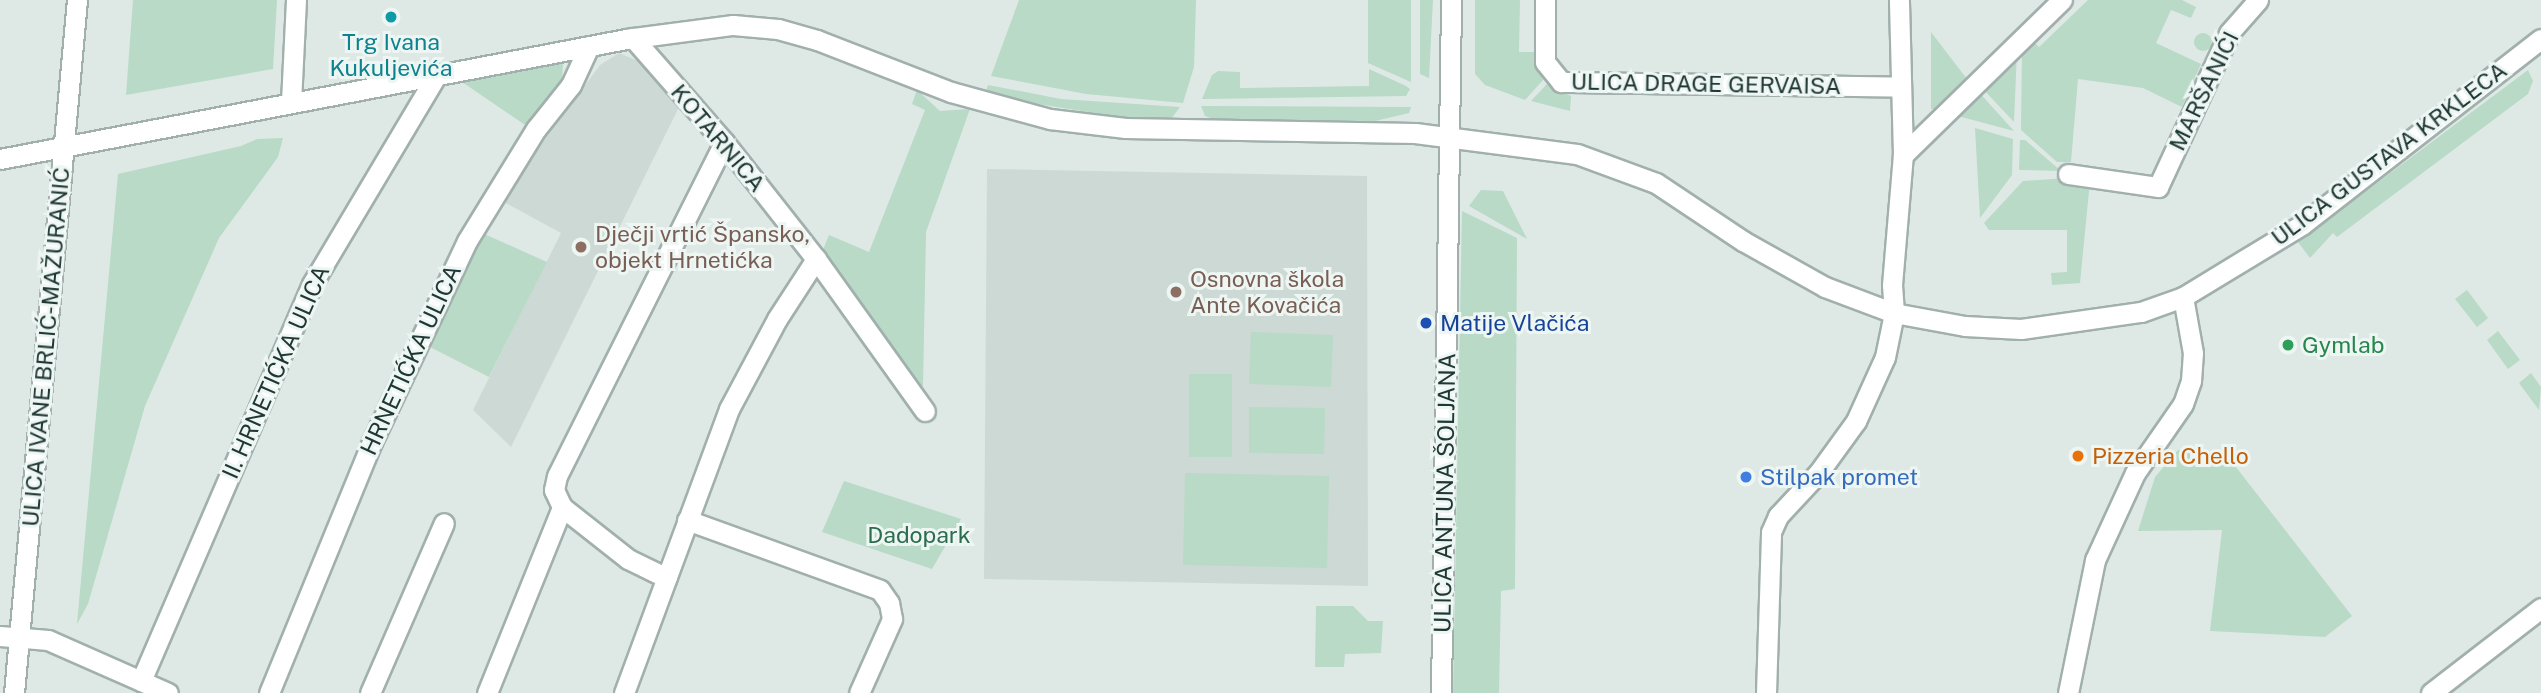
<!DOCTYPE html>
<meta charset="utf-8">
<style>
body{margin:0}
#map{position:relative;width:2541px;height:693px;overflow:hidden;background:#dee9e6;font-family:"Public Sans",sans-serif}
div>[style]{position:absolute}
.built>*{inset:0;background:#cdd9d5}
.green>*{inset:0;background:#b8dac6}
.round{border-radius:50%}
.roads{filter:drop-shadow(2px 0 #a1b0ad) drop-shadow(-2px 0 #a1b0ad) drop-shadow(0 2px #a1b0ad) drop-shadow(0 -2px #a1b0ad)}
.minor>*{height:19px;margin:-9.5px;padding:0 9.5px;transform-origin:9.5px;border-radius:9.5px;background:#fff}
.dots>*{width:19px;height:19px;translate:-50% -50%;box-sizing:border-box;border:4px solid #eef6f3;border-radius:50%}
span{translate:-50% -50%;white-space:nowrap;text-align:center;line-height:1.15;-webkit-text-stroke:6px #eef6f3;paint-order:stroke}
.culture-label{font-size:23px;color:#0d838f}
.street-label{font-size:23px;color:#203835}
.education-label{font-size:23px;color:#785e54}
.left{translate:0 -50%;text-align:left}
.transit-label{font-size:23px;color:#164399}
.leisure-label{font-size:23px;color:#27864d}
.food-label{font-size:23px;color:#c56008}
.shop-label{font-size:23px;color:#366cbe}
.park-label{font-size:23px;color:#2d6d4f}
</style>
<div id="map">
<div class="built">
<div style="clip-path:polygon(619px 53px,640px 62px,679px 107px,511px 447px,473px 410px,561px 233px,500px 200px,600px 65px)"></div>
<div style="clip-path:polygon(987px 169px,1367px 176px,1368px 586px,984px 579px)"></div>
</div>
<div class="green">
<div style="clip-path:polygon(133px 0,277px 0,273px 69px,126px 95px)"></div>
<div style="clip-path:polygon(1019px 0,1196px 0,1194px 67px,1183px 103px,1086px 94px,991px 76px)"></div>
<div style="clip-path:polygon(1368px 0,1411px 0,1411px 82px,1368px 63px)"></div>
<div style="clip-path:polygon(1420px 0,1433px 0,1429px 78px,1420px 74px)"></div>
<div style="clip-path:polygon(1475px 0,1520px 0,1519px 52px,1534px 52px,1543px 80px,1525px 100px,1485px 85px,1475px 74px)"></div>
<div style="clip-path:polygon(2088px 0,2182px 0,2196px 7px,2191px 18px,2171px 10px,2156px 43px,2201px 64px,2182px 107px,2143px 88px,2078px 79px,2071px 162px,2057px 162px,2021px 130px,2022px 48px,2030px 38px,2039px 47px)"></div>
<div style="clip-path:polygon(1931px 32px,1970px 83px,1945px 109px,1931px 109px)"></div>
<div class="round" style="left:2194px;top:33px;width:18px;height:18px"></div>
<div style="clip-path:polygon(2017px 51px,2014px 122px,1982px 88px)"></div>
<div style="clip-path:polygon(563px 60px,562px 81px,528px 127px,462px 82px)"></div>
<div style="clip-path:polygon(1369px 69px,1406px 86px,1410px 89px,1406px 96px,1202px 99px,1212px 75px,1218px 71px,1240px 72px,1240px 88px,1369px 86px)"></div>
<div style="clip-path:polygon(2528px 70px,2533px 81px,2528px 94px,2337px 237px,2333px 233px,2310px 258px,2298px 242px)"></div>
<div style="clip-path:polygon(1547px 84px,1571px 96px,1570px 111px,1531px 101px)"></div>
<div style="clip-path:polygon(988px 85px,1061px 99px,1180px 107px,1171px 119px,1119px 117px,1001px 98px,985px 94px)"></div>
<div style="clip-path:polygon(917px 90px,940px 111px,970px 109px,926px 232px,923px 386px,917px 384px,823px 250px,829px 235px,869px 252px,925px 110px,912px 104px)"></div>
<div style="clip-path:polygon(1977px 90px,2014px 131px,1954px 115px)"></div>
<div style="clip-path:polygon(1201px 106px,1411px 107px,1409px 113px,1375px 121px,1216px 120px,1205px 116px)"></div>
<div style="clip-path:polygon(1975px 128px,2013px 139px,2012px 175px,1980px 218px)"></div>
<div style="clip-path:polygon(283px 138px,278px 157px,219px 238px,145px 406px,88px 604px,77px 624px,118px 174px,241px 146px,257px 139px)"></div>
<div style="clip-path:polygon(2020px 140px,2025px 140px,2061px 171px,2019px 170px)"></div>
<div style="clip-path:polygon(2067px 178px,2090px 181px,2080px 283px,2052px 285px,2051px 273px,2067px 272px,2067px 230px,1989px 230px,1984px 223px,2023px 181px)"></div>
<div style="clip-path:polygon(1481px 190px,1503px 191px,1527px 239px,1469px 206px)"></div>
<div style="clip-path:polygon(1462px 211px,1517px 238px,1515px 589px,1501px 591px,1499px 693px,1453px 693px)"></div>
<div style="clip-path:polygon(482px 233px,547px 262px,489px 377px,430px 347px)"></div>
<div style="clip-path:polygon(2467px 290px,2488px 318px,2477px 327px,2455px 299px)"></div>
<div style="clip-path:polygon(2498px 331px,2520px 360px,2508px 369px,2487px 340px)"></div>
<div style="clip-path:polygon(1251px 332px,1333px 335px,1331px 387px,1249px 384px)"></div>
<div style="clip-path:polygon(2531px 373px,2541px 387px,2539px 410px,2519px 383px)"></div>
<div style="clip-path:polygon(1189px 374px,1232px 374px,1232px 457px,1189px 457px)"></div>
<div style="clip-path:polygon(1249px 407px,1325px 408px,1324px 454px,1249px 453px)"></div>
<div style="clip-path:polygon(2178px 450px,2231px 454px,2232px 462px,2352px 616px,2325px 637px,2210px 631px,2222px 530px,2138px 531px,2155px 477px)"></div>
<div style="clip-path:polygon(1185px 473px,1329px 476px,1327px 568px,1183px 565px)"></div>
<div style="clip-path:polygon(844px 481px,961px 519px,932px 569px,822px 532px)"></div>
<div style="clip-path:polygon(1316px 606px,1353px 606px,1368px 621px,1383px 621px,1381px 653px,1345px 654px,1344px 667px,1315px 667px)"></div>
</div>
<div class="roads">
<div class="minor">
<div style="left:1545px;top:0;width:62px;rotate:90deg"></div>
<div style="left:1545px;top:62px;width:26px;rotate:51deg"></div>
<div style="left:1561px;top:82px;width:338px;rotate:0.8deg"></div>
<div style="left:633px;top:38px;width:138px;rotate:48.8deg"></div>
<div style="left:724px;top:142px;width:149px;rotate:51.8deg"></div>
<div style="left:816px;top:259px;width:187px;rotate:54.4deg"></div>
<div style="left:291px;top:102px;width:102px;rotate:-87.2deg"></div>
<div style="left:1903px;top:155px;width:222px;rotate:-44.3deg"></div>
<div style="left:0;top:159px;width:637px;rotate:-10.85deg"></div>
<div style="left:626px;top:39px;width:108px;rotate:-7.5deg"></div>
<div style="left:733px;top:25px;width:45px;rotate:5.1deg"></div>
<div style="left:778px;top:29px;width:41px;rotate:15.8deg"></div>
<div style="left:817px;top:40px;width:144px;rotate:21.2deg"></div>
<div style="left:951px;top:92px;width:103px;rotate:15.3deg"></div>
<div style="left:1050px;top:119px;width:76px;rotate:6.8deg"></div>
<div style="left:1125px;top:128px;width:290px;rotate:1deg"></div>
<div style="left:1415px;top:133px;width:163px;rotate:7.4deg"></div>
<div style="left:1577px;top:154px;width:84px;rotate:20.2deg"></div>
<div style="left:1656px;top:183px;width:105px;rotate:33.7deg"></div>
<div style="left:1743px;top:241px;width:94px;rotate:29.3deg"></div>
<div style="left:1825px;top:287px;width:74px;rotate:20.6deg"></div>
<div style="left:1894px;top:313px;width:72px;rotate:10.4deg"></div>
<div style="left:1965px;top:326px;width:56px;rotate:3.1deg"></div>
<div style="left:2021px;top:329px;width:121px;rotate:-8.1deg"></div>
<div style="left:2141px;top:312px;width:45px;rotate:-19.7deg"></div>
<div style="left:2183px;top:297px;width:140px;rotate:-31.3deg"></div>
<div style="left:2303px;top:224px;width:301px;rotate:-37.9deg"></div>
<div style="left:2068px;top:174px;width:91px;rotate:8.2deg"></div>
<div style="left:2158px;top:187px;width:170px;rotate:-65.2deg"></div>
<div style="left:2229px;top:33px;width:44px;rotate:-48.7deg"></div>
<div style="left:562px;top:507px;width:84px;rotate:38.2deg"></div>
<div style="left:628px;top:559px;width:43px;rotate:26deg"></div>
<div style="left:687px;top:520px;width:205px;rotate:19.9deg"></div>
<div style="left:880px;top:590px;width:16px;rotate:55deg"></div>
<div style="left:889px;top:603px;width:16px;rotate:79deg"></div>
<div style="left:892px;top:619px;width:81px;rotate:114deg"></div>
<div style="left:0;top:636px;width:48px;rotate:4.8deg"></div>
<div style="left:48px;top:640px;width:131px;rotate:23.8deg"></div>
<div style="left:141px;top:681px;width:432px;rotate:-66.7deg"></div>
<div style="left:312px;top:284px;width:242px;rotate:-59.2deg"></div>
<div style="left:14px;top:693px;width:696px;rotate:-84.81deg"></div>
<div style="left:269px;top:693px;width:271px;rotate:-67.7deg"></div>
<div style="left:372px;top:442px;width:222px;rotate:-64.7deg"></div>
<div style="left:467px;top:241px;width:132px;rotate:-58.4deg"></div>
<div style="left:536px;top:129px;width:56px;rotate:-51.5deg"></div>
<div style="left:571px;top:85px;width:43px;rotate:-65.2deg"></div>
<div style="left:370px;top:693px;width:185px;rotate:-66.5deg"></div>
<div style="left:487px;top:693px;width:201px;rotate:-68deg"></div>
<div style="left:562px;top:507px;width:19px;rotate:-115deg"></div>
<div style="left:554px;top:490px;width:14px;rotate:-78deg"></div>
<div style="left:557px;top:476px;width:373px;rotate:-63.4deg"></div>
<div style="left:624px;top:693px;width:303px;rotate:-69.7deg"></div>
<div style="left:729px;top:409px;width:102px;rotate:-61.9deg"></div>
<div style="left:777px;top:319px;width:72px;rotate:-57deg"></div>
<div style="left:1441px;top:693px;width:693px;rotate:-89.17deg"></div>
<div style="left:1766px;top:693px;width:161px;rotate:-88.2deg"></div>
<div style="left:1771px;top:532px;width:17px;rotate:-66deg"></div>
<div style="left:1778px;top:516px;width:60px;rotate:-47deg"></div>
<div style="left:1819px;top:472px;width:63px;rotate:-54deg"></div>
<div style="left:1856px;top:421px;width:70px;rotate:-65.6deg"></div>
<div style="left:1885px;top:357px;width:45px;rotate:-78.4deg"></div>
<div style="left:1894px;top:313px;width:28px;rotate:-94deg"></div>
<div style="left:1892px;top:285px;width:130px;rotate:-85.2deg"></div>
<div style="left:1903px;top:155px;width:155px;rotate:-91.5deg"></div>
<div style="left:2068px;top:693px;width:136px;rotate:-78.5deg"></div>
<div style="left:2095px;top:560px;width:96px;rotate:-65.3deg"></div>
<div style="left:2135px;top:473px;width:84px;rotate:-55.2deg"></div>
<div style="left:2183px;top:404px;width:24px;rotate:-71deg"></div>
<div style="left:2191px;top:381px;width:28px;rotate:-86deg"></div>
<div style="left:2193px;top:353px;width:57px;rotate:-100.1deg"></div>
<div style="left:2431px;top:693px;width:139px;rotate:-37.7deg"></div>
</div>
</div>
<div class="dots">
<div style="left:391px;top:17px;background:#0f9aa8"></div>
<div style="left:581px;top:247px;background:#8d6e63"></div>
<div style="left:1176px;top:292px;background:#8d6e63"></div>
<div style="left:1426px;top:323px;background:#1a4fb4"></div>
<div style="left:2288px;top:345px;background:#2e9e5b"></div>
<div style="left:2078px;top:456px;background:#e8710a"></div>
<div style="left:1746px;top:477px;background:#3f7fe0"></div>
</div>
<div class="culture-label">
<span style="left:391px;top:55px">Trg Ivana<br>Kukuljevića</span>
</div>
<div class="street-label">
<span style="left:1706px;top:84px;rotate:1deg">ULICA DRAGE GERVAISA</span>
<span style="left:2204px;top:91px;rotate:-64deg">MARŠANIĆI</span>
<span style="left:718px;top:138px;rotate:50deg">KOTARNICA</span>
<span style="left:2389px;top:154px;rotate:-37deg">ULICA GUSTAVA KRKLECA</span>
<span style="left:46px;top:347px;rotate:-85deg">ULICA IVANE BRLIĆ-MAŽURANIĆ</span>
<span style="left:411px;top:360px;rotate:-65deg">HRNETIĆKA ULICA</span>
<span style="left:276px;top:372px;rotate:-66deg">II. HRNETIĆKA ULICA</span>
<span style="left:1445px;top:493px;rotate:-89deg">ULICA ANTUNA ŠOLJANA</span>
</div>
<div class="education-label">
<span class="left" style="left:595px;top:247px">Dječji vrtić Špansko,<br>objekt Hrnetićka</span>
<span class="left" style="left:1190px;top:292px">Osnovna škola<br>Ante Kovačića</span>
</div>
<div class="transit-label">
<span class="left" style="left:1440px;top:323px">Matije Vlačića</span>
</div>
<div class="leisure-label">
<span class="left" style="left:2302px;top:345px">Gymlab</span>
</div>
<div class="food-label">
<span class="left" style="left:2092px;top:456px">Pizzeria Chello</span>
</div>
<div class="shop-label">
<span class="left" style="left:1760px;top:477px">Stilpak promet</span>
</div>
<div class="park-label">
<span style="left:919px;top:535px">Dadopark</span>
</div>
</div>
